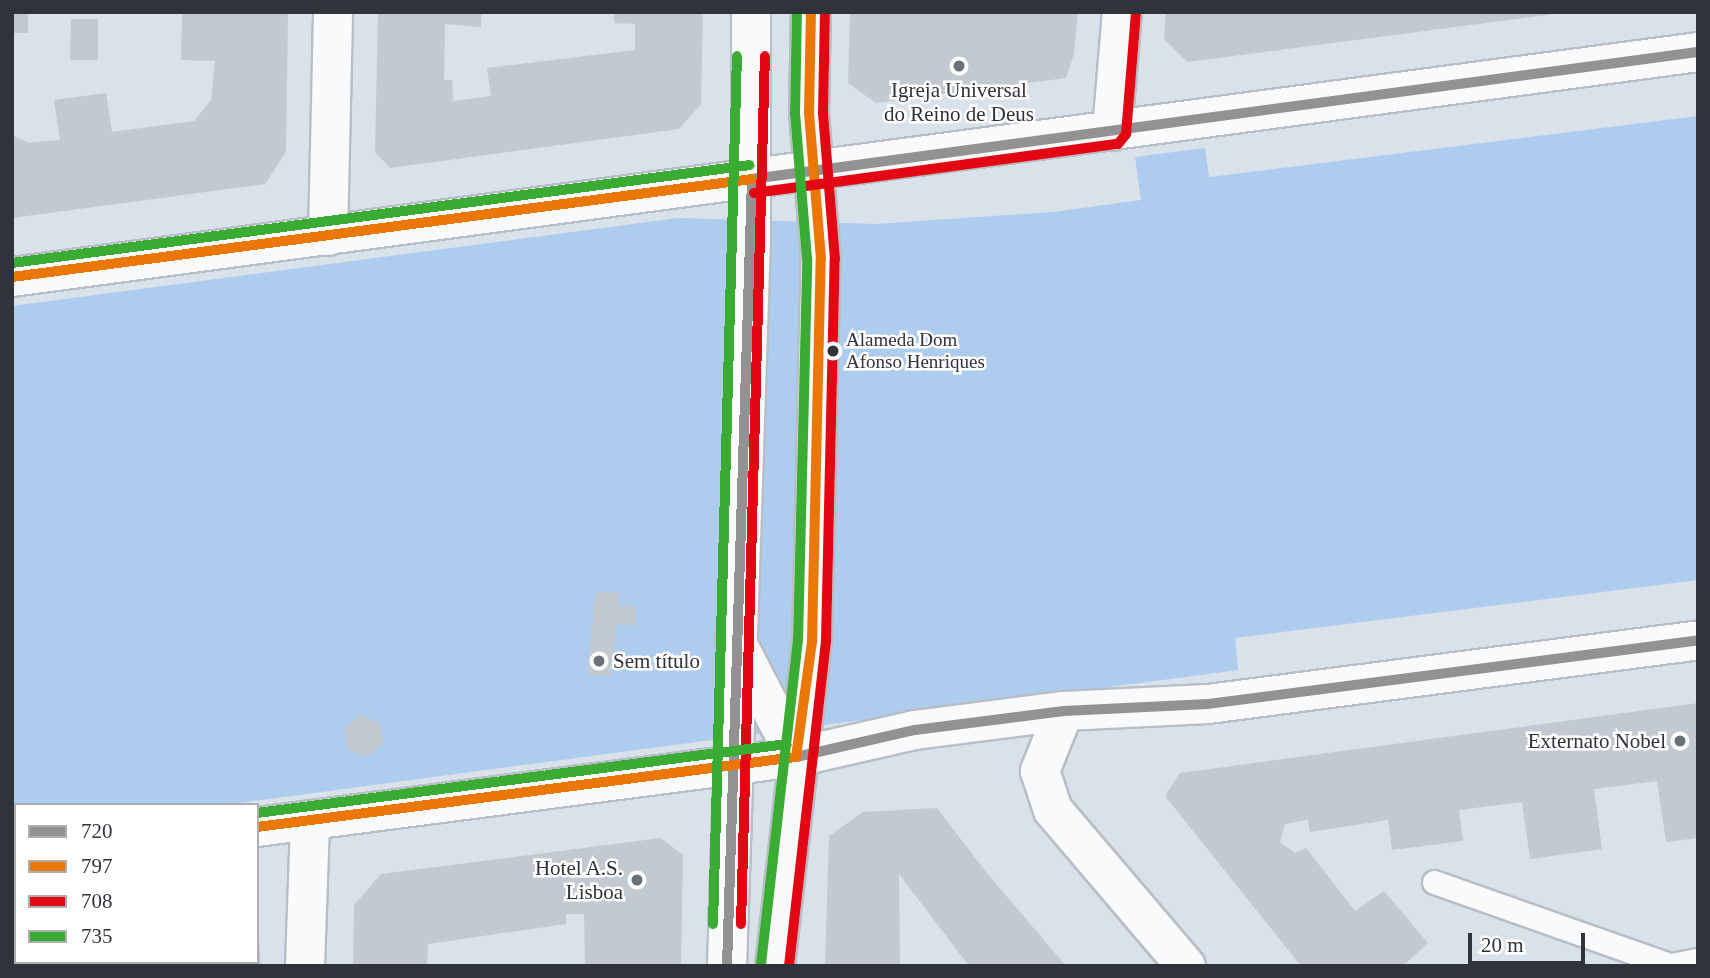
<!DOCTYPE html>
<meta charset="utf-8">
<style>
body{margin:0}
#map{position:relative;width:1710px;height:978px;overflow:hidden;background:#d9e1ea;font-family:Georgia,serif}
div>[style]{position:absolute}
.green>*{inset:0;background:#adccee}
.building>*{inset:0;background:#c3c9d0}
.roads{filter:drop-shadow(2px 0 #b8bec5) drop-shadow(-2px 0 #b8bec5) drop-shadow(0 2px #b8bec5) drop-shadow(0 -2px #b8bec5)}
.lane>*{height:23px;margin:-11.5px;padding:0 11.5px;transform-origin:11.5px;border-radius:11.5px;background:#f9fafc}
.street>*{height:38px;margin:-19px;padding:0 19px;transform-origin:19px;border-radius:19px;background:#f9fafc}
.secondary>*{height:38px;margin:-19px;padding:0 19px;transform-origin:19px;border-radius:19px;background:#f9fafc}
.primary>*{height:38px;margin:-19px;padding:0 19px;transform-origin:19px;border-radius:19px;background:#f9fafc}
.bus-1>*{height:10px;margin:-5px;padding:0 5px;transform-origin:5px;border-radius:5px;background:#929292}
.bus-2>*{height:10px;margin:-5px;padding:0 5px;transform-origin:5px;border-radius:5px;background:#ea7706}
.bus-3>*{height:10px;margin:-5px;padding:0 5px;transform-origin:5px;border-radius:5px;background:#e30613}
.bus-4>*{height:10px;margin:-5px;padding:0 5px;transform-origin:5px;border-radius:5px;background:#3bac33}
.dots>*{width:19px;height:19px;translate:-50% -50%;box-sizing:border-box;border:4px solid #fff;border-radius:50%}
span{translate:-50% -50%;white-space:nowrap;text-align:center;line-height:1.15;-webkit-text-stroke:5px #fff;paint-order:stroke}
.bus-label{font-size:19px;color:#2f343a}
.left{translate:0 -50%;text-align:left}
.poi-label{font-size:21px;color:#2f343a}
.right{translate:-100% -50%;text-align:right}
.frame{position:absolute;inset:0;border:14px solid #2f343a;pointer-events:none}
.legend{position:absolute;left:14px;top:803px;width:245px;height:161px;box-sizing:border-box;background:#fff;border:2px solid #acaeb0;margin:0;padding:9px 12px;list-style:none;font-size:21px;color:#2f343a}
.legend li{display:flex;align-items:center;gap:14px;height:35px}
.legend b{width:35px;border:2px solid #acaeb0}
.scale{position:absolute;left:1468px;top:933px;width:117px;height:32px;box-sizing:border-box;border:4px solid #2f343a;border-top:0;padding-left:9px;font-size:21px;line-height:24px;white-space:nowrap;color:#2f343a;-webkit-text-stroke:5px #fff;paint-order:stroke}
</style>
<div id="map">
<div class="green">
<div style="clip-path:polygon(1698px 116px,1698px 580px,1235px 638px,1238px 670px,223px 805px,16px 805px,12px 833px,12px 306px,678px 218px,876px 224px,1053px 212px,1141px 200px,1135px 157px,1205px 148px,1209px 177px)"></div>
</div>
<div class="building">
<div style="clip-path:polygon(12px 12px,28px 12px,28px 33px,12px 33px)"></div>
<div style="clip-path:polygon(182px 12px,288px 12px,286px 152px,265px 184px,12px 218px,12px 135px,29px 143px,60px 140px,54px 100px,106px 93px,112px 132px,194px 121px,211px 100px,215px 61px,181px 60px)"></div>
<div style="clip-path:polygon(378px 12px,481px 12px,481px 27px,445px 24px,444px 80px,452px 80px,453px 101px,491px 96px,487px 68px,635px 50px,635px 24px,614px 23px,614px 12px,703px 12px,701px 104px,679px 129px,390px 168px,375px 152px)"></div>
<div style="clip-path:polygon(850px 12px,1078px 12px,1074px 54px,1066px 78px,876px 103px,848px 83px)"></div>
<div style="clip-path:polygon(1166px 12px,1554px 12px,1554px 14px,1187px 62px,1164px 39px)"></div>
<div style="clip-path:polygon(71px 19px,98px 19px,98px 60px,70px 60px)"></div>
<div style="clip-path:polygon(596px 591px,619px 593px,618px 606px,635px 606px,636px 625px,616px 625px,610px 677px,587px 674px)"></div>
<div style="clip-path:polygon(1698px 703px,1698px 838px,1666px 842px,1657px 781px,1594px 789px,1602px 849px,1530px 859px,1522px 802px,1459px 810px,1463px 841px,1392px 850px,1388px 820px,1310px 832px,1308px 820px,1285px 824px,1280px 842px,1295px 853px,1306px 848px,1355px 911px,1384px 891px,1428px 943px,1403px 966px,1301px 966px,1165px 796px,1180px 773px)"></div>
<div style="clip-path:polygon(361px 715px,380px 724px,383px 744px,366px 757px,348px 749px,344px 727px)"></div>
<div style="clip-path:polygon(937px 808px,986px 872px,1066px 966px,969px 966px,899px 874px,900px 966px,825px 966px,829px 836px,863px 812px)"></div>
<div style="clip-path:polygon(661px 838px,683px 855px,681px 966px,585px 966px,584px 914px,566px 914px,566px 924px,428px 944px,427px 966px,353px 966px,354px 905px,381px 874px)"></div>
<div style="clip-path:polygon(257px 913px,261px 966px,12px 966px,16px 921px,16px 962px,257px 962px)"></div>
</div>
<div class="roads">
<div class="lane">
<div style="left:1434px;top:882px;width:244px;rotate:19.4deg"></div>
<div style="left:1666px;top:966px;width:33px;rotate:-11deg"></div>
</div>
<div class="street">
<div style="left:1112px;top:131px;width:119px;rotate:-85.2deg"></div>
<div style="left:328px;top:236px;width:224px;rotate:-88.7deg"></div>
<div style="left:1064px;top:711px;width:65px;rotate:111.8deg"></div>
<div style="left:1040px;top:771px;width:41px;rotate:71.6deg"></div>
<div style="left:1053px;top:810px;width:205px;rotate:49.6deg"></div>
<div style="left:305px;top:966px;width:146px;rotate:-88deg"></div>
</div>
<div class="secondary">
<div style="left:12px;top:277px;width:1701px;rotate:-7.6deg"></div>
<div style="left:257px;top:827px;width:544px;rotate:-7.4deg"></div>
<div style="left:796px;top:757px;width:122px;rotate:-12.8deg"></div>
<div style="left:915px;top:730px;width:150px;rotate:-7.3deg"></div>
<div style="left:1064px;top:711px;width:144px;rotate:-2.8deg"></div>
<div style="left:1208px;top:704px;width:494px;rotate:-7.4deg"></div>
<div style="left:12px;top:859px;width:4px"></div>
</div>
<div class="primary">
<div style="left:735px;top:639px;width:133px;rotate:62.7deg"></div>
<div style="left:727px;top:966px;width:729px;rotate:-88.11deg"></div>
<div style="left:751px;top:237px;width:225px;rotate:-90deg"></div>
<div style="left:775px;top:966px;width:327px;rotate:-83.5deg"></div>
<div style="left:812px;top:641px;width:382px;rotate:-88.7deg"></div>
<div style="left:821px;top:259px;width:146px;rotate:-94.7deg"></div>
<div style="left:809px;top:113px;width:101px;rotate:-88.9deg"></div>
</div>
</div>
<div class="bus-1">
<div style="left:752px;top:179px;width:954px;rotate:-7.65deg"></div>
<div style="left:796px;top:757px;width:122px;rotate:-12.8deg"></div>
<div style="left:915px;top:730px;width:150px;rotate:-7.3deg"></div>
<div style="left:1064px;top:711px;width:144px;rotate:-2.8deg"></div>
<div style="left:1208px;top:704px;width:494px;rotate:-7.4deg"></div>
<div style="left:727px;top:966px;width:787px;rotate:-88.18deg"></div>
</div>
<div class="bus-2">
<div style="left:12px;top:277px;width:746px;rotate:-7.54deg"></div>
<div style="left:796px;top:757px;width:117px;rotate:-82.1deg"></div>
<div style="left:812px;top:641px;width:382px;rotate:-88.7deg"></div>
<div style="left:821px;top:259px;width:146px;rotate:-94.7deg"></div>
<div style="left:809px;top:113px;width:101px;rotate:-88.9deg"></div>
<div style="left:257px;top:827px;width:544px;rotate:-7.4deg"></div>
</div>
<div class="bus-3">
<div style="left:754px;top:193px;width:367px;rotate:-7.7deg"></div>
<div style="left:1118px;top:144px;width:13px;rotate:-51deg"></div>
<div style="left:1126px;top:134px;width:121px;rotate:-85.3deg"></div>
<div style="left:741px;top:924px;width:868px;rotate:-88.42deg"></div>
<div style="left:789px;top:966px;width:327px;rotate:-83.5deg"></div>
<div style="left:826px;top:641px;width:382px;rotate:-88.7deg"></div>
<div style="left:835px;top:259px;width:146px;rotate:-94.7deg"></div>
<div style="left:823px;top:113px;width:101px;rotate:-88.9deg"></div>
</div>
<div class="bus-4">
<div style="left:12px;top:263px;width:744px;rotate:-7.56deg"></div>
<div style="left:257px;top:813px;width:534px;rotate:-7.42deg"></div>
<div style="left:713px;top:924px;width:868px;rotate:-88.42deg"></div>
<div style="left:761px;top:964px;width:326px;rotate:-83.5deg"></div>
<div style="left:798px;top:640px;width:381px;rotate:-88.6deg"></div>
<div style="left:807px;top:259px;width:145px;rotate:-94.7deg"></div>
<div style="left:795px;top:114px;width:102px;rotate:-88.9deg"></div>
</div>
<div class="dots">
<div style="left:959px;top:66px;background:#6a7178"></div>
<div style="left:833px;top:351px;background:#2f343a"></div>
<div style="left:599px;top:661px;background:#6a7178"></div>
<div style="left:1680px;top:741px;background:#6a7178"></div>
<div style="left:637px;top:880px;background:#6a7178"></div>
</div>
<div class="bus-label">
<span class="left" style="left:846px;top:351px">Alameda Dom<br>Afonso Henriques</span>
</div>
<div class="poi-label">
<span style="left:959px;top:102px">Igreja Universal<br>do Reino de Deus</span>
<span class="left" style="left:613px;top:661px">Sem título</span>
<span class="right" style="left:1666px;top:741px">Externato Nobel</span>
<span class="right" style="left:623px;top:880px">Hotel A.S.<br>Lisboa</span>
</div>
<div class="frame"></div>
<ul class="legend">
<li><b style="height:9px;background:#929292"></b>720</li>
<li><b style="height:9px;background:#ea7706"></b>797</li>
<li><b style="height:9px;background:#e30613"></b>708</li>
<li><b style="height:9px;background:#3bac33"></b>735</li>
</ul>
<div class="scale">20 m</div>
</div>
